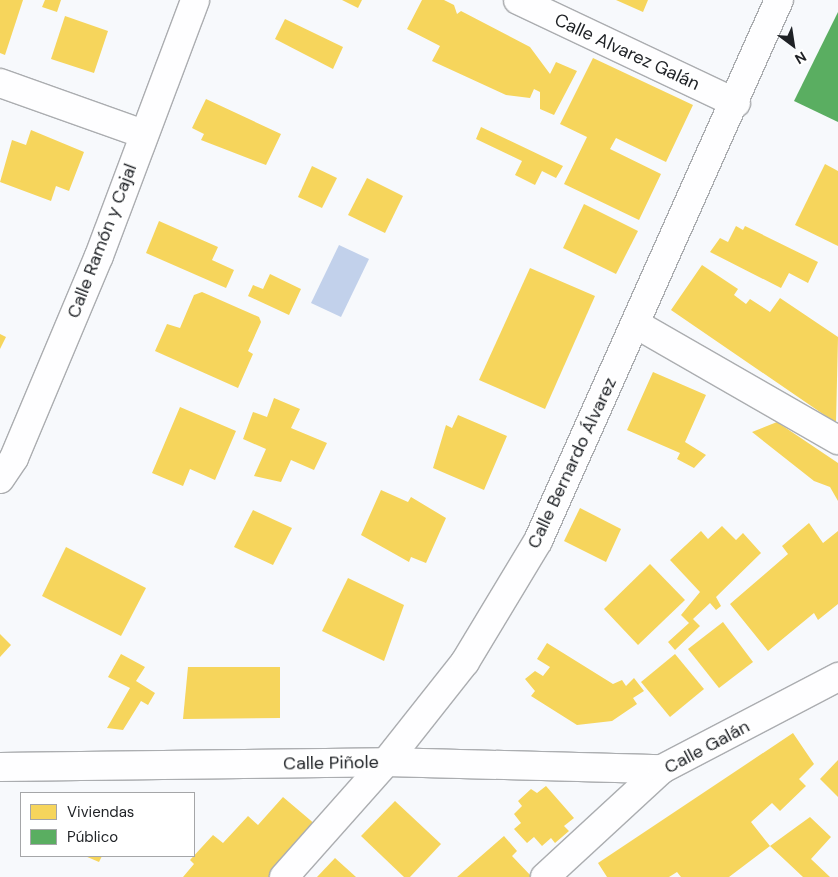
<!DOCTYPE html>
<meta charset="utf-8">
<style>
body{margin:0}
#map{position:relative;width:838px;height:877px;overflow:hidden;background:#f7f9fc;font-family:"DM Sans",sans-serif}
div>[style]{position:absolute}
.water>*{inset:0;background:#c2d1eb}
.homes>*{inset:0;background:#f6d55c}
.public>*{inset:0;background:#5aae61}
.roads{filter:drop-shadow(1px 0 #abadb0) drop-shadow(-1px 0 #abadb0) drop-shadow(0 1px #abadb0) drop-shadow(0 -1px #abadb0)}
.minor>*{height:28px;margin:-14px;padding:0 14px;transform-origin:14px;border-radius:14px;background:#fefeff}
span{translate:-50% -50%;white-space:nowrap;text-align:center;line-height:1.15;-webkit-text-stroke:5px #fff;paint-order:stroke}
.street-label{font-size:18px;color:#1e2125}
.legend{position:absolute;left:20px;top:792px;width:175px;height:65px;box-sizing:border-box;background:#fff;border:1px solid #a5a6a8;margin:0;padding:6px 9px;list-style:none;font-size:15px;color:#1e2125}
.legend li{display:flex;align-items:center;gap:10px;height:25px}
.legend b{width:25px;border:1px solid #a5a6a8}
.north{position:absolute;left:768px;top:20px;width:50px;height:50px;-webkit-text-stroke:4px #fff;paint-order:stroke;rotate:149deg;font-size:14px;font-weight:700;line-height:20px;text-align:center;color:#1e2125}
.north::after{content:'';display:block;margin:auto;width:18px;height:22px;background:#1e2125;clip-path:polygon(50% 0,100% 100%,50% 72%,0 100%)}
</style>
<div id="map">
<div class="water">
<div style="clip-path:polygon(339px 245px,369px 259px,341px 317px,311px 303px)"></div>
</div>
<div class="homes">
<div style="clip-path:polygon(0 0,23px 0,5px 55px,0 53px)"></div>
<div style="clip-path:polygon(45px 0,61px 0,57px 12px,42px 7px)"></div>
<div style="clip-path:polygon(342px 0,362px 0,358px 8px)"></div>
<div style="clip-path:polygon(422px 0,444px 0,454px 5px,457px 14px,461px 11px,530px 47px,550px 74px,556px 62px,577px 71px,554px 115px,540px 109px,540px 92px,534px 89px,530px 98px,506px 95px,432px 61px,440px 46px,407px 29px)"></div>
<div style="clip-path:polygon(616px 0,648px 0,643px 12px)"></div>
<div style="clip-path:polygon(65px 16px,108px 31px,94px 73px,51px 59px)"></div>
<div style="clip-path:polygon(285px 19px,343px 47px,333px 69px,275px 39px)"></div>
<div style="clip-path:polygon(593px 58px,693px 105px,666px 162px,616px 138px,610px 149px,661px 174px,639px 220px,564px 184px,587px 137px,560px 124px)"></div>
<div style="clip-path:polygon(206px 99px,281px 134px,266px 165px,201px 140px,204px 134px,192px 128px)"></div>
<div style="clip-path:polygon(481px 127px,563px 166px,556px 178px,542px 171px,535px 185px,515px 175px,522px 161px,476px 139px)"></div>
<div style="clip-path:polygon(31px 130px,84px 152px,69px 191px,56px 186px,51px 201px,0 182px,12px 140px,26px 145px)"></div>
<div style="clip-path:polygon(825px 164px,838px 171px,838px 246px,795px 225px)"></div>
<div style="clip-path:polygon(312px 166px,337px 178px,322px 208px,298px 197px)"></div>
<div style="clip-path:polygon(367px 178px,403px 196px,385px 233px,348px 215px)"></div>
<div style="clip-path:polygon(584px 204px,638px 231px,616px 274px,563px 248px)"></div>
<div style="clip-path:polygon(159px 221px,218px 247px,212px 260px,234px 270px,226px 288px,146px 253px)"></div>
<div style="clip-path:polygon(736px 226px,743px 230px,745px 226px,818px 262px,808px 283px,789px 273px,781px 288px,710px 252px,720px 238px,728px 242px)"></div>
<div style="clip-path:polygon(702px 265px,738px 289px,734px 295px,746px 304px,750px 299px,770px 312px,780px 298px,838px 337px,836px 423px,671px 310px)"></div>
<div style="clip-path:polygon(530px 268px,595px 296px,545px 409px,479px 380px)"></div>
<div style="clip-path:polygon(270px 274px,301px 289px,289px 315px,248px 296px,253px 285px,263px 289px)"></div>
<div style="clip-path:polygon(202px 292px,259px 317px,261px 322px,248px 351px,253px 354px,238px 388px,155px 351px,167px 324px,180px 328px,194px 295px)"></div>
<div style="clip-path:polygon(0 334px,6px 337px,0 349px)"></div>
<div style="clip-path:polygon(653px 372px,706px 395px,685px 442px,706px 455px,694px 468px,677px 459px,680px 453px,627px 430px)"></div>
<div style="clip-path:polygon(274px 398px,300px 409px,291px 428px,327px 443px,314px 470px,291px 460px,281px 482px,254px 476px,266px 449px,243px 439px,253px 412px,267px 417px)"></div>
<div style="clip-path:polygon(180px 407px,236px 431px,215px 480px,190px 469px,183px 486px,152px 473px)"></div>
<div style="clip-path:polygon(458px 415px,507px 436px,484px 490px,433px 468px,446px 425px,452px 428px)"></div>
<div style="clip-path:polygon(777px 422px,838px 463px,838px 501px,830px 487px,814px 481px,752px 432px)"></div>
<div style="clip-path:polygon(381px 490px,408px 502px,411px 497px,446px 518px,426px 563px,411px 557px,409px 562px,361px 535px)"></div>
<div style="clip-path:polygon(580px 508px,621px 529px,606px 562px,564px 541px)"></div>
<div style="clip-path:polygon(253px 510px,292px 528px,273px 565px,234px 547px)"></div>
<div style="clip-path:polygon(809px 523px,823px 543px,838px 531px,838px 604px,818px 620px,814px 613px,768px 651px,730px 604px,788px 554px,782px 546px)"></div>
<div style="clip-path:polygon(722px 526px,736px 540px,743px 533px,761px 553px,716px 597px,721px 606px,716px 610px,710px 603px,693px 619px,700px 626px,675px 650px,668px 642px,689px 623px,681px 615px,700px 592px,670px 560px,701px 531px,708px 539px)"></div>
<div style="clip-path:polygon(66px 547px,146px 588px,121px 636px,42px 596px)"></div>
<div style="clip-path:polygon(650px 564px,685px 600px,638px 645px,604px 609px)"></div>
<div style="clip-path:polygon(348px 578px,404px 605px,384px 661px,322px 631px)"></div>
<div style="clip-path:polygon(723px 622px,753px 662px,719px 688px,688px 649px)"></div>
<div style="clip-path:polygon(0 634px,11px 645px,0 657px)"></div>
<div style="clip-path:polygon(547px 643px,613px 684px,622px 680px,626px 686px,634px 678px,644px 691px,633px 698px,637px 704px,612px 721px,577px 725px,531px 696px,535px 691px,525px 679px,535px 671px,543px 676px,550px 667px,537px 659px)"></div>
<div style="clip-path:polygon(121px 654px,145px 667px,136px 681px,155px 693px,148px 705px,141px 701px,123px 730px,107px 728px,130px 688px,108px 677px)"></div>
<div style="clip-path:polygon(675px 654px,704px 689px,670px 717px,641px 682px)"></div>
<div style="clip-path:polygon(188px 667px,280px 667px,280px 718px,183px 719px)"></div>
<div style="clip-path:polygon(793px 733px,814px 764px,799px 779px,806px 786px,780px 811px,772px 803px,751px 822px,770px 846px,729px 877px,681px 877px,677px 872px,669px 877px,607px 877px,598px 863px)"></div>
<div style="clip-path:polygon(838px 760px,838px 797px,820px 779px)"></div>
<div style="clip-path:polygon(546px 786px,574px 818px,564px 826px,569px 831px,555px 843px,551px 838px,542px 846px,534px 837px,527px 843px,514px 829px,521px 823px,514px 814px,522px 806px,518px 801px,531px 789px,537px 793px)"></div>
<div style="clip-path:polygon(283px 797px,316px 825px,269px 877px,183px 877px,194px 864px,190px 860px,213px 835px,223px 843px,248px 816px,258px 825px)"></div>
<div style="clip-path:polygon(395px 801px,441px 844px,410px 877px,404px 877px,361px 836px)"></div>
<div style="clip-path:polygon(810px 817px,831px 837px,811px 859px,830px 877px,803px 877px,770px 846px)"></div>
<div style="clip-path:polygon(504px 836px,517px 851px,512px 856px,532px 877px,457px 877px)"></div>
<div style="clip-path:polygon(85px 856px,102px 856px,99px 862px)"></div>
<div style="clip-path:polygon(335px 858px,356px 877px,317px 877px)"></div>
</div>
<div class="public">
<div style="clip-path:polygon(838px 12px,838px 122px,794px 101px)"></div>
</div>
<div class="roads">
<div class="minor">
<div style="left:518px;top:0;width:241px;rotate:25.3deg"></div>
<div style="left:0;top:83px;width:152px;rotate:19.6deg"></div>
<div style="left:636px;top:324px;width:233px;rotate:29.9deg"></div>
<div style="left:0;top:479px;width:25px;rotate:-56deg"></div>
<div style="left:14px;top:458px;width:219px;rotate:-67.2deg"></div>
<div style="left:99px;top:256px;width:273px;rotate:-69.4deg"></div>
<div style="left:0;top:767px;width:386px;rotate:-0.7deg"></div>
<div style="left:386px;top:762px;width:276px;rotate:1.5deg"></div>
<div style="left:284px;top:877px;width:154px;rotate:-48.4deg"></div>
<div style="left:386px;top:762px;width:127px;rotate:-51.7deg"></div>
<div style="left:465px;top:662px;width:141px;rotate:-58.9deg"></div>
<div style="left:538px;top:541px;width:592px;rotate:-65.99deg"></div>
<div style="left:545px;top:877px;width:159px;rotate:-42.7deg"></div>
<div style="left:662px;top:769px;width:199px;rotate:-27.6deg"></div>
</div>
</div>
<div class="street-label">
<span style="left:627px;top:52px;rotate:25deg">Calle Alvarez Galán</span>
<span style="left:102px;top:241px;rotate:-69deg">Calle Ramón y Cajal</span>
<span style="left:572px;top:463px;rotate:-65deg">Calle Bernardo Álvarez</span>
<span style="left:707px;top:747px;rotate:-28deg">Calle Galán</span>
<span style="left:331px;top:763px;rotate:-1deg">Calle Piñole</span>
</div>
<ul class="legend">
<li><b style="height:14px;background:#f6d55c"></b>Viviendas</li>
<li><b style="height:14px;background:#5aae61"></b>Público</li>
</ul>
<div class="north">N</div>
</div>
